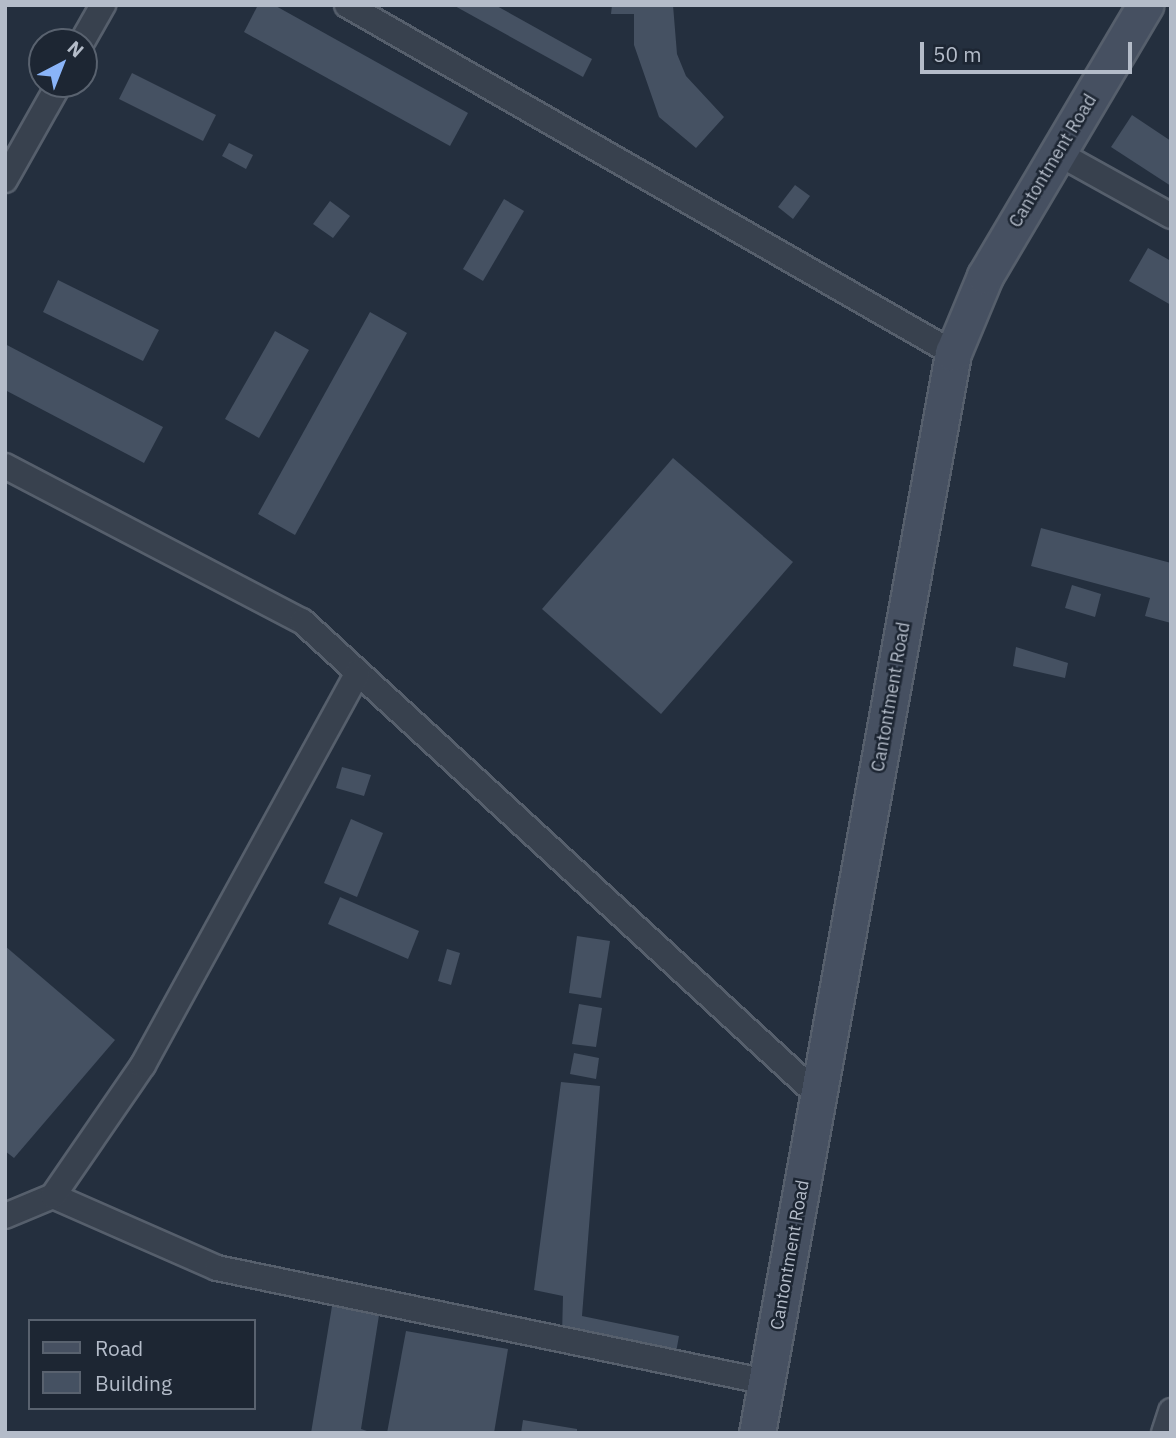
<!DOCTYPE html>
<style>
body{margin:0}
#map{position:relative;width:1176px;height:1438px;overflow:hidden;background:#242f3e;font-family:"IBM Plex Sans",sans-serif}
div>[style]{position:absolute}
.building>*{inset:0;background:#455162}
.roads{filter:drop-shadow(2px 0 #565f6c) drop-shadow(-2px 0 #565f6c) drop-shadow(0 2px #565f6c) drop-shadow(0 -2px #565f6c)}
.street>*{height:24px;margin:-12px;padding:0 12px;transform-origin:12px;border-radius:12px;background:#38414e}
.secondary>*{height:35px;margin:-17.5px;padding:0 17.5px;transform-origin:17.5px;border-radius:17.5px;background:#465061}
span{translate:-50% -50%;white-space:nowrap;text-align:center;line-height:1.15;-webkit-text-stroke:5px #1d2633;paint-order:stroke}
.street-label{font-size:18px;color:#b4bcc9}
.frame{position:absolute;inset:0;border:7px solid #b4bcc9;pointer-events:none}
.legend{position:absolute;left:28px;top:1319px;width:228px;height:91px;box-sizing:border-box;background:#1d2633;border:2px solid #59626f;margin:0;padding:9px 12px;list-style:none;font-size:21px;color:#b4bcc9}
.legend li{display:flex;align-items:center;gap:14px;height:35px}
.legend b{width:35px;border:2px solid #59626f}
.north{position:absolute;left:28px;top:28px;width:70px;height:70px;box-sizing:border-box;background:#1d2633;border:2px solid #59626f;border-radius:50%;rotate:42deg;font-size:19px;font-weight:700;line-height:28px;text-align:center;color:#b4bcc9}
.north::after{content:'';display:block;margin:auto;width:24px;height:32px;background:#8ab4f8;clip-path:polygon(50% 0,100% 100%,50% 72%,0 100%)}
.scale{position:absolute;left:920px;top:42px;width:212px;height:32px;box-sizing:border-box;border:4px solid #b4bcc9;border-top:0;padding-left:9px;font-size:21px;line-height:24px;white-space:nowrap;color:#b4bcc9;-webkit-text-stroke:5px #1d2633;paint-order:stroke}
</style>
<div id="map">
<div class="building">
<div style="clip-path:polygon(258px 5px,274px 5px,468px 113px,450px 146px,244px 32px)"></div>
<div style="clip-path:polygon(453px 5px,495px 5px,592px 59px,583px 77px)"></div>
<div style="clip-path:polygon(612px 5px,673px 5px,677px 54px,686px 76px,724px 117px,696px 148px,659px 117px,634px 45px,634px 14px,611px 14px)"></div>
<div style="clip-path:polygon(132px 73px,216px 115px,203px 141px,119px 99px)"></div>
<div style="clip-path:polygon(1132px 115px,1171px 141px,1171px 186px,1111px 147px)"></div>
<div style="clip-path:polygon(229px 143px,253px 155px,246px 169px,222px 156px)"></div>
<div style="clip-path:polygon(795px 185px,810px 196px,793px 219px,778px 207px)"></div>
<div style="clip-path:polygon(504px 199px,524px 211px,483px 281px,463px 269px)"></div>
<div style="clip-path:polygon(330px 201px,350px 216px,333px 238px,313px 224px)"></div>
<div style="clip-path:polygon(1148px 248px,1171px 261px,1171px 305px,1129px 281px)"></div>
<div style="clip-path:polygon(58px 280px,159px 330px,143px 361px,43px 312px)"></div>
<div style="clip-path:polygon(370px 312px,407px 333px,295px 535px,258px 514px)"></div>
<div style="clip-path:polygon(275px 331px,309px 350px,259px 438px,225px 419px)"></div>
<div style="clip-path:polygon(5px 344px,163px 427px,144px 463px,5px 390px)"></div>
<div style="clip-path:polygon(673px 458px,793px 562px,661px 714px,542px 609px)"></div>
<div style="clip-path:polygon(1041px 528px,1171px 563px,1171px 623px,1145px 616px,1150px 598px,1031px 566px)"></div>
<div style="clip-path:polygon(1072px 585px,1101px 594px,1095px 617px,1065px 608px)"></div>
<div style="clip-path:polygon(1016px 647px,1068px 663px,1065px 678px,1013px 666px)"></div>
<div style="clip-path:polygon(342px 767px,371px 775px,364px 796px,336px 788px)"></div>
<div style="clip-path:polygon(351px 819px,383px 833px,357px 897px,324px 883px)"></div>
<div style="clip-path:polygon(340px 897px,419px 931px,408px 959px,328px 924px)"></div>
<div style="clip-path:polygon(577px 936px,610px 941px,601px 998px,569px 993px)"></div>
<div style="clip-path:polygon(5px 946px,115px 1040px,14px 1158px,5px 1151px)"></div>
<div style="clip-path:polygon(447px 949px,460px 953px,451px 985px,438px 981px)"></div>
<div style="clip-path:polygon(579px 1004px,602px 1008px,596px 1047px,572px 1044px)"></div>
<div style="clip-path:polygon(574px 1053px,599px 1058px,596px 1079px,570px 1074px)"></div>
<div style="clip-path:polygon(561px 1082px,600px 1086px,582px 1316px,679px 1336px,675px 1358px,562px 1335px,563px 1296px,534px 1290px)"></div>
<div style="clip-path:polygon(333px 1300px,380px 1309px,361px 1429px,373px 1433px,311px 1433px)"></div>
<div style="clip-path:polygon(406px 1331px,508px 1349px,494px 1433px,387px 1433px)"></div>
<div style="clip-path:polygon(523px 1420px,577px 1429px,577px 1433px,521px 1433px)"></div>
</div>
<div class="roads">
<div class="street">
<div style="left:347px;top:5px;width:699px;rotate:29.87deg"></div>
<div style="left:82px;top:42px;width:43px;rotate:-60.4deg"></div>
<div style="left:1058px;top:153px;width:129px;rotate:29.1deg"></div>
<div style="left:5px;top:180px;width:110px;rotate:-60.6deg"></div>
<div style="left:5px;top:466px;width:335px;rotate:27.6deg"></div>
<div style="left:302px;top:621px;width:702px;rotate:42.58deg"></div>
<div style="left:53px;top:1196px;width:179px;rotate:23.7deg"></div>
<div style="left:217px;top:1268px;width:562px;rotate:11.71deg"></div>
<div style="left:5px;top:1216px;width:52px;rotate:-22.6deg"></div>
<div style="left:53px;top:1196px;width:159px;rotate:-55.5deg"></div>
<div style="left:143px;top:1065px;width:447px;rotate:-61.3deg"></div>
<div style="left:1164px;top:1433px;width:23px;rotate:-72deg"></div>
</div>
<div class="secondary">
<div style="left:757px;top:1433px;width:1098px;rotate:-79.71deg"></div>
<div style="left:953px;top:353px;width:83px;rotate:-67.4deg"></div>
<div style="left:985px;top:276px;width:315px;rotate:-59.4deg"></div>
</div>
</div>
<div class="street-label">
<span style="left:1053px;top:161px;rotate:-59deg">Cantontment Road</span>
<span style="left:891px;top:697px;rotate:-80deg">Cantontment Road</span>
<span style="left:790px;top:1255px;rotate:-80deg">Cantontment Road</span>
</div>
<div class="frame"></div>
<ul class="legend">
<li><b style="height:9px;background:#465061"></b>Road</li>
<li><b style="height:19px;background:#455162"></b>Building</li>
</ul>
<div class="north">N</div>
<div class="scale">50 m</div>
</div>
